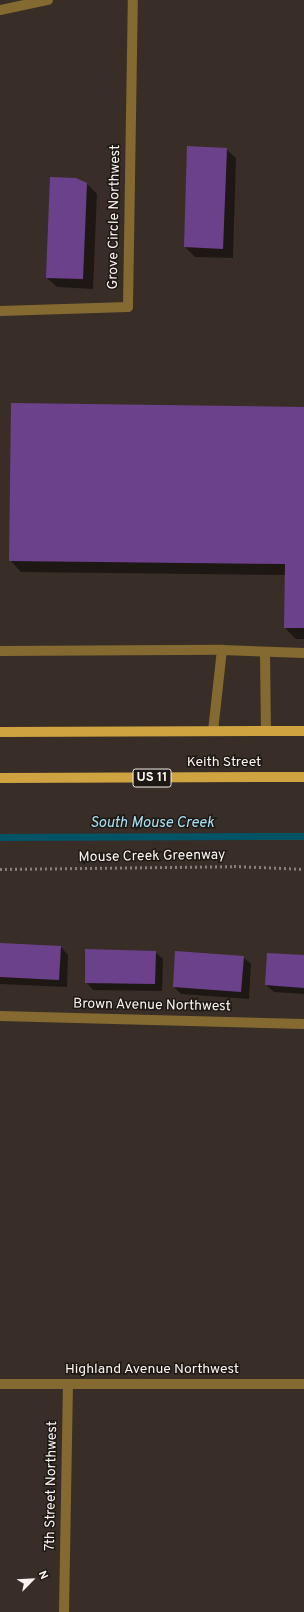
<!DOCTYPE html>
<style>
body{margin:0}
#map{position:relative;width:304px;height:1612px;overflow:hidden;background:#392e27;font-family:Overpass,sans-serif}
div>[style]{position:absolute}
.shadow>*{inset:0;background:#0007}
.stream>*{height:7px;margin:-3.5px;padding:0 3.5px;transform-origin:3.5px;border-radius:3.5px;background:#025366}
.building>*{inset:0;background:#6c418c}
.path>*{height:2.5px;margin-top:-1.25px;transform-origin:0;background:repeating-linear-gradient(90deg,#8a807a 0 2px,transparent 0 5px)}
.lane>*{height:10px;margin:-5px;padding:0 5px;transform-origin:5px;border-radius:5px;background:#846a30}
.street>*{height:10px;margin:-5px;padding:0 5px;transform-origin:5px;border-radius:5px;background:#846a30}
.primary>*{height:10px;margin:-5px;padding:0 5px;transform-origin:5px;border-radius:5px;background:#cea340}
span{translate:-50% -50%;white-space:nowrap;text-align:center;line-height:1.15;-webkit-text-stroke:3px #1d1814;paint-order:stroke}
.shield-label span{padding:1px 3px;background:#1d1814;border:1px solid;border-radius:3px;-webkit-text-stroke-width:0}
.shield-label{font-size:13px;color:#fbf3ee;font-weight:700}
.street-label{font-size:14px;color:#fbf3ee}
.water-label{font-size:15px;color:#a9e0f2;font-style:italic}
.north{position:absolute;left:12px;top:1560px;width:40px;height:40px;-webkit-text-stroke:3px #1d1814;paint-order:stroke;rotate:66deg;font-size:11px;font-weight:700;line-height:16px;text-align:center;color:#fbf3ee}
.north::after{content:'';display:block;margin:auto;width:14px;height:18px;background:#fbf3ee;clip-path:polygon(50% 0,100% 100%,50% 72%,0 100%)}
</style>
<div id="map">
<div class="shadow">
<div style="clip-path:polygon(226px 149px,236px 158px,233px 258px,195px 257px,185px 247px)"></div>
<div style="clip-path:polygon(87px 184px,97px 194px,93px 289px,57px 287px,47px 278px)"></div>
<div style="clip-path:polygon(304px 408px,304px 639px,296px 639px,285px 628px,286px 575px,21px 572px,10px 560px)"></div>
<div style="clip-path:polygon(0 944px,61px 947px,68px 955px,67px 987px,0 984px)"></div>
<div style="clip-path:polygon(155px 952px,163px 959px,162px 991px,93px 990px,86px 982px)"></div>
<div style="clip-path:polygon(304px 956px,304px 994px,274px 992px,266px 985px)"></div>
<div style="clip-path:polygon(243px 957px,251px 964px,249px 999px,181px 994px,174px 987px)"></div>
</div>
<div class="stream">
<div style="left:0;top:837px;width:304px;rotate:-0.2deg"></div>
</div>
<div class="building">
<div style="clip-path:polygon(187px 146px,227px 148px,223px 249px,184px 247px)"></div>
<div style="clip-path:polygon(50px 177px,76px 178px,87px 183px,83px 279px,46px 278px)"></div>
<div style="clip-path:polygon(11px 403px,304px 407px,304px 628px,284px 628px,285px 564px,9px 561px)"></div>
<div style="clip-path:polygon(0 943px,61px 946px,59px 980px,0 977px)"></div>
<div style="clip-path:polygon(85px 949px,156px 951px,155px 984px,85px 983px)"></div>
<div style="clip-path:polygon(175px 951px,244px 956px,241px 992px,173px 987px)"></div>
<div style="clip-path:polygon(267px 953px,304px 955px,304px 988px,265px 985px)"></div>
</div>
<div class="path">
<div style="left:0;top:869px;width:234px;rotate:-0.7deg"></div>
<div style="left:234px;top:866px;width:70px;rotate:2.5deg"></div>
</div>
<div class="lane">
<div style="left:0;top:651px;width:222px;rotate:-0.3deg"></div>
<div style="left:265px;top:653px;width:78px;rotate:89.3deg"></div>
<div style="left:213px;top:731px;width:81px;rotate:-83.7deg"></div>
<div style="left:222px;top:650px;width:82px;rotate:2.1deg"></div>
</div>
<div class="street">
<div style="left:0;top:10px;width:49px;rotate:-11.8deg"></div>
<div style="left:0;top:311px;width:128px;rotate:-1.8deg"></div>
<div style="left:128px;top:307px;width:307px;rotate:-89.1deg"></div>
<div style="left:0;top:1016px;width:304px;rotate:1.5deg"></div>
<div style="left:0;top:1384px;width:304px"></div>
<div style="left:64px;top:1612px;width:228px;rotate:-89deg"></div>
</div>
<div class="primary">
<div style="left:0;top:732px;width:304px;rotate:-0.2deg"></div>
<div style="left:0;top:778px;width:304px;rotate:-0.2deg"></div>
</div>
<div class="shield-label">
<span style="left:152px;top:778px">US 11</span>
</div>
<div class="street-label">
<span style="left:115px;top:217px;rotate:-89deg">Grove Circle Northwest</span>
<span style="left:224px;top:763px">Keith Street</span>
<span style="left:152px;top:857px;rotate:-1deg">Mouse Creek Greenway</span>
<span style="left:152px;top:1006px;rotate:1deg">Brown Avenue Northwest</span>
<span style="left:152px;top:1370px">Highland Avenue Northwest</span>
<span style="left:52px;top:1486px;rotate:-89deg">7th Street Northwest</span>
</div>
<div class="water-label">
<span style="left:152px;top:824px">South Mouse Creek</span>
</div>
<div class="north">N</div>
</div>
